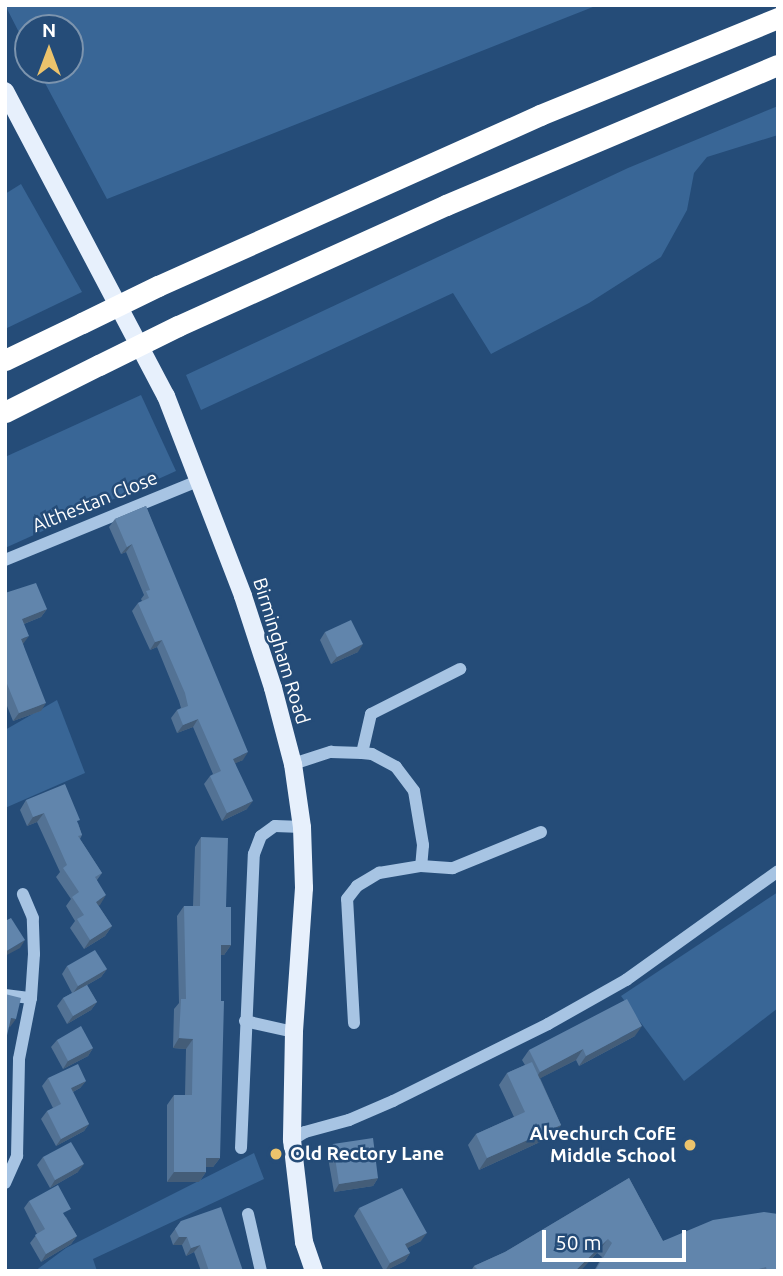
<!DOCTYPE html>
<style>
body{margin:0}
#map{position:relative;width:783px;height:1276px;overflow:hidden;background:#254c78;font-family:Ubuntu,sans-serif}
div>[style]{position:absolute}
.green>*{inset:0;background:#396696}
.minor>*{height:12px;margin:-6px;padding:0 6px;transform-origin:6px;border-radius:6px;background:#a7c4e3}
.major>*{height:18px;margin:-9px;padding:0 9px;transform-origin:9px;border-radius:9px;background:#e7f0fc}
.highway>*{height:21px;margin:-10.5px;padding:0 10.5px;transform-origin:10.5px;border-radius:10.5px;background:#fff}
.highway-bridge>*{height:21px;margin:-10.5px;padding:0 10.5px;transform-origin:10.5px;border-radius:10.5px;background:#fff}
.wall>*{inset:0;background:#537294}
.shaded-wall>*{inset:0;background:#445d78}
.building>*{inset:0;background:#6185ac}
.dots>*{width:19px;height:19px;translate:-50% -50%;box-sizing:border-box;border:4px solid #254c78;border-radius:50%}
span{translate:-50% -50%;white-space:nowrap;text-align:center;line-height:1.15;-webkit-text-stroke:5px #254c78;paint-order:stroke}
.street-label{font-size:19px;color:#fff}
.poi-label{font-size:19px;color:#fff;font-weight:700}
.right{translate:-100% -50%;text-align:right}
.left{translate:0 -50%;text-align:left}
.frame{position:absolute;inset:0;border:7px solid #fff;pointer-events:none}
.north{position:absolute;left:14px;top:14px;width:70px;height:70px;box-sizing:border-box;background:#254c78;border:2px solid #7c94ae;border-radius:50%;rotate:0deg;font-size:19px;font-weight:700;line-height:28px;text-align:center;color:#fff}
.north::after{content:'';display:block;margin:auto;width:24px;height:32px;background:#ecc36c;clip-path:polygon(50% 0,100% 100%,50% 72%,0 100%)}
.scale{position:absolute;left:542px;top:1230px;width:144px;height:32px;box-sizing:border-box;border:4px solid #fff;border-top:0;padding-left:9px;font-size:21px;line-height:24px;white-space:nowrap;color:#fff;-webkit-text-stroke:5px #254c78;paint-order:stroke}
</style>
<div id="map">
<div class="green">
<div style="clip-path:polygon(5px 5px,598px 5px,107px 199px,38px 70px,70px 70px,70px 28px,28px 28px,28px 50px)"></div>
<div style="clip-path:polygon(778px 106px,778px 135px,707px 157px,694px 173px,687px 210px,661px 257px,589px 303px,491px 354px,453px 293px,201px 410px,186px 375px,628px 168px)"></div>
<div style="clip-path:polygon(21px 184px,82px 292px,5px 329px,5px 194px)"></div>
<div style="clip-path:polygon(141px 395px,176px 471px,5px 548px,5px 457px)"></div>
<div style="clip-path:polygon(57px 700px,85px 773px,5px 808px,5px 730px)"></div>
<div style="clip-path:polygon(778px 892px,778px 1008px,684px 1081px,621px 996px)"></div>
<div style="clip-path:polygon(254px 1153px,264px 1179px,93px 1259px,97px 1271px,35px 1271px,66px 1248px)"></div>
</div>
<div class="minor">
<div style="left:5px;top:560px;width:211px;rotate:-22.3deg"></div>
<div style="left:362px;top:753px;width:40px;rotate:-77deg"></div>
<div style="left:371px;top:714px;width:100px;rotate:-26.8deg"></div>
<div style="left:293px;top:764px;width:40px;rotate:-18deg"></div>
<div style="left:331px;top:752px;width:31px;rotate:2deg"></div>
<div style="left:362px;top:753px;width:10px;rotate:6deg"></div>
<div style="left:372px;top:754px;width:27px;rotate:28deg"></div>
<div style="left:396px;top:767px;width:30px;rotate:53deg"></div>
<div style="left:414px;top:791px;width:55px;rotate:80.5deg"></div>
<div style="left:423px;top:845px;width:21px;rotate:95deg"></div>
<div style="left:421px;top:866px;width:32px;rotate:4deg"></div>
<div style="left:453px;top:868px;width:95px;rotate:-22.2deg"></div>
<div style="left:5px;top:995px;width:26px;rotate:7deg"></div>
<div style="left:245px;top:1021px;width:50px;rotate:12.7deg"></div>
<div style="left:354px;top:1023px;width:124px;rotate:-93.2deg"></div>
<div style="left:347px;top:899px;width:16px;rotate:-52deg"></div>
<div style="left:357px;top:886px;width:26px;rotate:-31deg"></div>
<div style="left:379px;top:873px;width:43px;rotate:-9.5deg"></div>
<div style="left:292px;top:1140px;width:15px;rotate:-32deg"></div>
<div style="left:305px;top:1132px;width:46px;rotate:-15.3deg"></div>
<div style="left:349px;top:1120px;width:48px;rotate:-23.4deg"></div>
<div style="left:393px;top:1101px;width:173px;rotate:-26.4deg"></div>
<div style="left:548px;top:1024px;width:90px;rotate:-29.4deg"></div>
<div style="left:626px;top:980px;width:187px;rotate:-35.6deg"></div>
<div style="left:241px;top:1148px;width:294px;rotate:-87.5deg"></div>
<div style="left:254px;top:854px;width:19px;rotate:-69deg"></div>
<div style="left:261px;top:836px;width:17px;rotate:-36deg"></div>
<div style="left:275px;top:826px;width:27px;rotate:2deg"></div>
<div style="left:5px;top:1183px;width:30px;rotate:-66deg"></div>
<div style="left:17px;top:1156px;width:97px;rotate:-88.8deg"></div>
<div style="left:19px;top:1059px;width:62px;rotate:-78.9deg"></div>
<div style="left:31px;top:998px;width:44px;rotate:-86.1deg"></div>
<div style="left:34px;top:954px;width:36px;rotate:-92deg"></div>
<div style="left:33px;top:918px;width:26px;rotate:-113deg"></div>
<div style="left:248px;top:1214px;width:58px;rotate:77.2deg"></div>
</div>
<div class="major">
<div style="left:5px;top:91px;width:345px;rotate:62.2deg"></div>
<div style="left:166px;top:396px;width:214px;rotate:68.9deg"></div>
<div style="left:243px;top:596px;width:97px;rotate:71.9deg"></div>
<div style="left:273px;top:688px;width:79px;rotate:75.3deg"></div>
<div style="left:293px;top:764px;width:64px;rotate:81.9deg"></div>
<div style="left:302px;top:827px;width:61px;rotate:88.1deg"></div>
<div style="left:304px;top:888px;width:144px;rotate:94deg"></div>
<div style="left:294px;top:1032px;width:108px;rotate:91.1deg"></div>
<div style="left:292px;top:1140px;width:103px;rotate:83.3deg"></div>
<div style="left:304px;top:1242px;width:31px;rotate:71deg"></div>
</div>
<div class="highway">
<div style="left:158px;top:286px;width:419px;rotate:-24.1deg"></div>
<div style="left:540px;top:115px;width:257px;rotate:-22.2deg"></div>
<div style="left:178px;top:326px;width:294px;rotate:-24.3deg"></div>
<div style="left:446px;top:205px;width:360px;rotate:-22.9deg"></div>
<div style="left:5px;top:360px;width:85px;rotate:-25.7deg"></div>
<div style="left:5px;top:412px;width:105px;rotate:-26.6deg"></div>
</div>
<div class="highway-bridge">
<div style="left:82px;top:323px;width:85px;rotate:-26deg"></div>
<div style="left:99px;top:365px;width:88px;rotate:-26.3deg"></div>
</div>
<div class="wall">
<div style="clip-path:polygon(146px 506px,243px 760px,235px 763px,247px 809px,222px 821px,204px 784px,210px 776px,213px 774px,193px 727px,177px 733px,171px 718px,177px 710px,181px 708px,179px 701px,157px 647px,150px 650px,132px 611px,138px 603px,142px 601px,141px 599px,144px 595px,126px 552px,121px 554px,109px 527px,115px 519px)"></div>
<div style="clip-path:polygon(5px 593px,47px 609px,41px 617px,24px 624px,23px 644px,41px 711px,13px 721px,5px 701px)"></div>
<div style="clip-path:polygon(325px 632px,358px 652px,331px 664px,320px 640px)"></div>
<div style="clip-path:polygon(26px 800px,78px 823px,82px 835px,80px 839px,102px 873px,97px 880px,100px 905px,98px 905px,112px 926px,105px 936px,84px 949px,70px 928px,75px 921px,66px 906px,71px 899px,56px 877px,60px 872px,37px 822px,27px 826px,20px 810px)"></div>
<div style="clip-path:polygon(201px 837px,226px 907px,231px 945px,224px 955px,221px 955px,220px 1158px,213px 1167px,206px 1167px,206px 1172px,199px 1182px,167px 1182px,167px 1105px,174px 1095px,185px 1095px,186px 1049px,173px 1048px,174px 1009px,179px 1003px,177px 916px,184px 906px,193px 906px,195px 847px)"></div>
<div style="clip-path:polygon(67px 966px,107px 969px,101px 977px,87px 985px,97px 1002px,91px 1010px,67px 1024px,57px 1006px,63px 998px,72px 993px,62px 974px)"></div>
<div style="clip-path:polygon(635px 1036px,579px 1066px,576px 1060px,540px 1078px,561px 1125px,553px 1136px,479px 1170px,468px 1145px,476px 1134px,514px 1117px,499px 1085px,507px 1073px,525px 1065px,522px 1060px,529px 1050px)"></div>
<div style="clip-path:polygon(57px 1040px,93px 1048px,88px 1056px,63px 1069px,51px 1047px)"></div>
<div style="clip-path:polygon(48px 1078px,86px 1081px,80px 1088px,73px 1092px,89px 1124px,84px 1131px,56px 1146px,41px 1119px,47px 1111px,53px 1108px,42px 1086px)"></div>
<div style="clip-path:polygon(333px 1144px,378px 1178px,373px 1186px,334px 1192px,327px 1152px)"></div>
<div style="clip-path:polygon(43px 1157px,78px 1172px,50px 1188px,37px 1165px)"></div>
<div style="clip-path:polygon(629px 1178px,663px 1241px,778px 1214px,778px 1271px,594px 1271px,602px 1257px,597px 1253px,580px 1271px,471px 1271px,474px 1266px,505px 1252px)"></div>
<div style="clip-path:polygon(29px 1201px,66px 1217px,77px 1236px,71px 1244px,41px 1262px,30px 1243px,37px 1234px,24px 1208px)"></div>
<div style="clip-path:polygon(359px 1208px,421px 1241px,407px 1248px,410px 1253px,405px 1261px,384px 1271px,354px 1216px)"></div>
<div style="clip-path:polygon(181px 1221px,243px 1271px,201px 1271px,194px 1252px,186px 1256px,182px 1245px,173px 1245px,170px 1236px)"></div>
</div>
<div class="shaded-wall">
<div style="clip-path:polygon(132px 544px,126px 552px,121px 554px,127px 547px)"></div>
<div style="clip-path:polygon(47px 609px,41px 617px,16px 627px,22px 619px)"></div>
<div style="clip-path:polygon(29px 636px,23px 644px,21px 639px)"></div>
<div style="clip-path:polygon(162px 640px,157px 647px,150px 650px,155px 642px)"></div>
<div style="clip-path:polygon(363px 644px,358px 652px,331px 664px,337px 657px)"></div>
<div style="clip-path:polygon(46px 703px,41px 711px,13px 721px,19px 713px)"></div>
<div style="clip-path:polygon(198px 719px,193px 727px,177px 733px,183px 725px)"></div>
<div style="clip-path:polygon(248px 752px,243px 760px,227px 767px,233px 759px)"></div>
<div style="clip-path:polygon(253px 801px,247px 809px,222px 821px,227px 813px)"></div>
<div style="clip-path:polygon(44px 813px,37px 822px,27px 826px,33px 817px)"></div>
<div style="clip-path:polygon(106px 895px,100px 905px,89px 911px,96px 902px)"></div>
<div style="clip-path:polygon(112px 926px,105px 936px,84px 949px,90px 940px)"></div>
<div style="clip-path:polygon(25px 940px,20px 948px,5px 956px,5px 952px)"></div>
<div style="clip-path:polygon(221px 945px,231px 945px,224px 955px,215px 955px)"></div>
<div style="clip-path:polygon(107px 969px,101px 977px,73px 993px,78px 986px)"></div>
<div style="clip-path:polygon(97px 1002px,91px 1010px,67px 1024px,73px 1016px)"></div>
<div style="clip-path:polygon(11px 1018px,16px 1019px,10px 1027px,6px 1025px)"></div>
<div style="clip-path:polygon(642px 1026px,635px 1036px,579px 1066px,586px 1056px)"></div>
<div style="clip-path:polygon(179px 1038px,193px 1039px,186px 1049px,173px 1048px)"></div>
<div style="clip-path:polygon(93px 1048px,88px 1056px,63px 1069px,68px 1061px)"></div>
<div style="clip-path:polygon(583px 1049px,576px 1060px,533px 1082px,540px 1072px)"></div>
<div style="clip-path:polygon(86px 1081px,80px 1088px,65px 1096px,71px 1088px)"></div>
<div style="clip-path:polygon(89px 1124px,84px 1131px,56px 1146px,61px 1139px)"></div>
<div style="clip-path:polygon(561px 1125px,553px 1136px,479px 1170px,487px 1158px)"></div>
<div style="clip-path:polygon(206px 1158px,220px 1158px,213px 1167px,199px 1167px)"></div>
<div style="clip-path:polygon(84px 1164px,78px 1172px,50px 1188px,55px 1180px)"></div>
<div style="clip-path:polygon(174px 1172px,206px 1172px,199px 1182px,167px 1182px)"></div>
<div style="clip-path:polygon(378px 1178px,373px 1186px,334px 1192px,339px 1184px)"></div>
<div style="clip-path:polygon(427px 1233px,421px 1241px,400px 1252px,405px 1244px)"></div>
<div style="clip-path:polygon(77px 1236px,71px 1244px,41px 1262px,46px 1254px)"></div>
<div style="clip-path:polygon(179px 1237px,187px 1237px,182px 1245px,173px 1245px)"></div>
<div style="clip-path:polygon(608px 1239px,597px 1253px,580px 1271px,575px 1271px)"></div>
<div style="clip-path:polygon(200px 1245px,194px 1252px,186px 1256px,191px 1248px)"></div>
<div style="clip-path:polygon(410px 1253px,405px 1261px,385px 1271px,390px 1263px)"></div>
</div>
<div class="building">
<div style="clip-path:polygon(146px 506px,248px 752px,233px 759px,253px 801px,227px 813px,210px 776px,221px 771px,198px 719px,183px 725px,177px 710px,188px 706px,185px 693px,162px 640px,155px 642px,138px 603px,149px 598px,146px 591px,150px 590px,132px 544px,127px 547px,115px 519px)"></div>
<div style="clip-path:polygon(36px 583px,47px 609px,22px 619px,29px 636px,21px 639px,46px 703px,19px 713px,5px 679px,5px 593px)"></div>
<div style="clip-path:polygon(351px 620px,363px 644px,337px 657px,325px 632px)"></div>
<div style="clip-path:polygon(65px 784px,80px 820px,77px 821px,82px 835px,78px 836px,102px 873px,95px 877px,106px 895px,96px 902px,112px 926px,90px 940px,77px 919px,84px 915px,72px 897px,79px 892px,63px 868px,67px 865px,44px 813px,33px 817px,26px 800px)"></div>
<div style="clip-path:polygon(201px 837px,228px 838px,226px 907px,231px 907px,231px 945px,221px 945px,221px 1001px,224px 1001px,220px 1158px,206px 1158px,206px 1172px,174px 1172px,174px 1095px,192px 1095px,193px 1039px,179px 1038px,181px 999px,186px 999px,184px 906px,200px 906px)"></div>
<div style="clip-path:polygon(11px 918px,25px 940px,5px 952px,5px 921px)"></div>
<div style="clip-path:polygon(95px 950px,107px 969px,78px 986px,67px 966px)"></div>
<div style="clip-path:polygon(87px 985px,97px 1002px,73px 1016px,63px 998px)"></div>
<div style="clip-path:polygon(5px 994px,21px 998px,16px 1019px,11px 1018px,5px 1044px)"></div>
<div style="clip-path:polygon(627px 999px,642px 1026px,586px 1056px,583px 1049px,540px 1072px,529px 1050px)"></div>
<div style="clip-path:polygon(81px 1026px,93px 1048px,68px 1061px,57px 1040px)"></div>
<div style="clip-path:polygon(532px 1062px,561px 1125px,487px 1158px,476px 1134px,525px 1112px,507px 1073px)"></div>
<div style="clip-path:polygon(78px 1064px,86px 1081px,71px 1088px,89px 1124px,61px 1139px,47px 1111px,61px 1104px,48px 1078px)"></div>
<div style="clip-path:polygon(373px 1138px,378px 1178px,339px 1184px,333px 1144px)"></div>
<div style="clip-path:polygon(71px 1142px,84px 1164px,55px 1180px,43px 1157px)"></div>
<div style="clip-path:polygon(629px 1178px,663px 1241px,713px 1220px,764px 1212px,778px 1214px,778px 1271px,767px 1271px,766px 1267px,752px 1271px,595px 1271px,612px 1243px,608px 1239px,575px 1271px,479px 1271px,474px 1266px,505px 1252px)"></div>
<div style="clip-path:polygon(58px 1185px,71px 1209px,63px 1213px,77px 1236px,46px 1254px,35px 1235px,45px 1229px,29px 1201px)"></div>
<div style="clip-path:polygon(402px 1188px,427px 1233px,405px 1244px,410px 1253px,390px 1263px,359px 1208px)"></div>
<div style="clip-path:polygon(221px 1207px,243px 1271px,209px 1271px,200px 1245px,191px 1248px,187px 1237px,179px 1237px,175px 1229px,181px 1221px)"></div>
</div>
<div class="dots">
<div style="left:690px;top:1145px;background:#ecc36c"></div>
<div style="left:276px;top:1154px;background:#ecc36c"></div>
</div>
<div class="street-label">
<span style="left:95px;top:502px;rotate:-22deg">Althestan Close</span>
<span style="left:281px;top:651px;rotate:73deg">Birmingham Road</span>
</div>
<div class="poi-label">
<span class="right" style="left:676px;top:1145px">Alvechurch CofE<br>Middle School</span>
<span class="left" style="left:290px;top:1154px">Old Rectory Lane</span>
</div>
<div class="frame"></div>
<div class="north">N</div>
<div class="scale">50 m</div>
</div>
